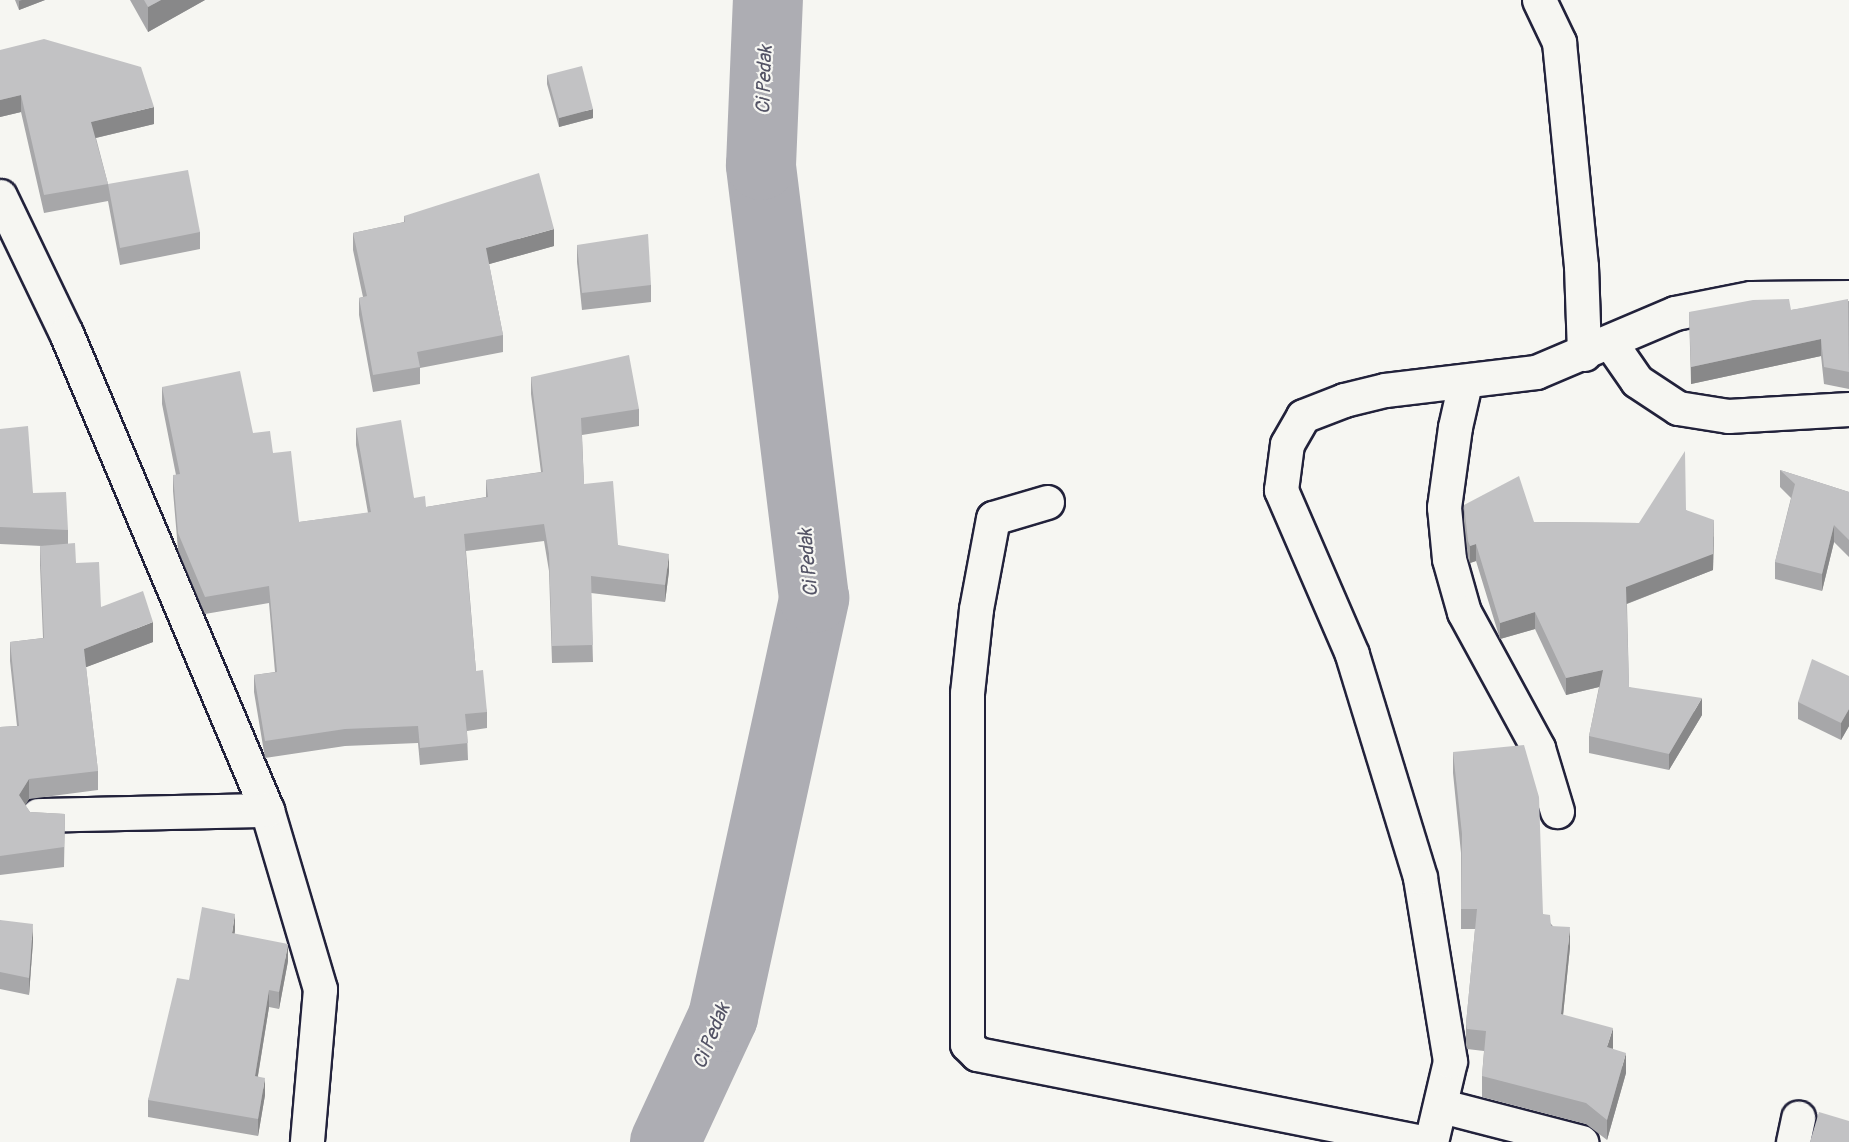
<!DOCTYPE html>
<style>
body{margin:0}
#map{position:relative;width:1849px;height:1142px;overflow:hidden;background:#f6f6f2;font-family:Pangolin,sans-serif}
div>[style]{position:absolute}
.river>*{height:70px;margin:-35px;padding:0 35px;transform-origin:35px;border-radius:35px;background:#adadb3}
.roads{filter:drop-shadow(2px 0 #22223b) drop-shadow(-2px 0 #22223b) drop-shadow(0 2px #22223b) drop-shadow(0 -2px #22223b)}
.minor>*{height:33px;margin:-16.5px;padding:0 16.5px;transform-origin:16.5px;border-radius:16.5px;background:#f6f6f2}
.wall>*{inset:0;background:#a7a7a9}
.shaded-wall>*{inset:0;background:#888889}
.building>*{inset:0;background:#c2c2c4}
span{translate:-50% -50%;white-space:nowrap;text-align:center;line-height:1.15;-webkit-text-stroke:4.5px #f6f6f2;paint-order:stroke}
.water-label{font-size:20px;color:#535365;font-style:italic}
</style>
<div id="map">
<div class="river">
<div style="left:665px;top:1142px;width:138px;rotate:-65.1deg"></div>
<div style="left:723px;top:1017px;width:429px;rotate:-77.7deg"></div>
<div style="left:814px;top:598px;width:436px;rotate:-97deg"></div>
<div style="left:761px;top:165px;width:165px;rotate:-87.6deg"></div>
</div>
<div class="roads">
<div class="minor">
<div style="left:1539px;top:0;width:47px;rotate:64.5deg"></div>
<div style="left:1559px;top:42px;width:225px;rotate:84.4deg"></div>
<div style="left:1581px;top:266px;width:88px;rotate:88deg"></div>
<div style="left:0;top:196px;width:152px;rotate:64.3deg"></div>
<div style="left:66px;top:333px;width:518px;rotate:67.15deg"></div>
<div style="left:267px;top:810px;width:187px;rotate:73.5deg"></div>
<div style="left:320px;top:989px;width:154px;rotate:94.9deg"></div>
<div style="left:1610px;top:342px;width:47px;rotate:55.3deg"></div>
<div style="left:1637px;top:381px;width:49px;rotate:33.4deg"></div>
<div style="left:1678px;top:408px;width:51px;rotate:9.1deg"></div>
<div style="left:1728px;top:416px;width:121px;rotate:-3.3deg"></div>
<div style="left:1465px;top:383px;width:45px;rotate:102.8deg"></div>
<div style="left:1455px;top:427px;width:81px;rotate:97.8deg"></div>
<div style="left:1444px;top:507px;width:52px;rotate:84.5deg"></div>
<div style="left:1449px;top:559px;width:55px;rotate:74.2deg"></div>
<div style="left:1464px;top:612px;width:155px;rotate:61.4deg"></div>
<div style="left:1538px;top:748px;width:66px;rotate:73.2deg"></div>
<div style="left:1047px;top:502px;width:56px;rotate:163.5deg"></div>
<div style="left:993px;top:518px;width:93px;rotate:100.6deg"></div>
<div style="left:976px;top:609px;width:84px;rotate:96.1deg"></div>
<div style="left:967px;top:693px;width:351px;rotate:90deg"></div>
<div style="left:967px;top:1044px;width:14px;rotate:45deg"></div>
<div style="left:977px;top:1054px;width:452px;rotate:11.2deg"></div>
<div style="left:38px;top:815px;width:229px;rotate:-1.3deg"></div>
<div style="left:1442px;top:1106px;width:144px;rotate:14.5deg"></div>
<div style="left:1431px;top:1142px;width:83px;rotate:-76.8deg"></div>
<div style="left:1450px;top:1061px;width:186px;rotate:-99.3deg"></div>
<div style="left:1420px;top:877px;width:233px;rotate:-107deg"></div>
<div style="left:1352px;top:654px;width:179px;rotate:-113.4deg"></div>
<div style="left:1281px;top:490px;width:46px;rotate:-82.6deg"></div>
<div style="left:1287px;top:444px;width:32px;rotate:-60deg"></div>
<div style="left:1303px;top:416px;width:44px;rotate:-21.3deg"></div>
<div style="left:1344px;top:400px;width:42px;rotate:-13.7deg"></div>
<div style="left:1385px;top:390px;width:152px;rotate:-6.8deg"></div>
<div style="left:1536px;top:372px;width:151px;rotate:-23deg"></div>
<div style="left:1675px;top:313px;width:77px;rotate:-11.2deg"></div>
<div style="left:1751px;top:298px;width:98px;rotate:-0.6deg"></div>
<div style="left:1793px;top:1142px;width:25px;rotate:-78deg"></div>
</div>
</div>
<div class="wall">
<div style="clip-path:polygon(15px 0,45px 0,19px 10px)"></div>
<div style="clip-path:polygon(130px 0,205px 0,148px 32px)"></div>
<div style="clip-path:polygon(0 50px,154px 124px,96px 138px,108px 184px,200px 232px,200px 249px,120px 265px,108px 201px,44px 213px,21px 112px,0 117px)"></div>
<div style="clip-path:polygon(547px 75px,593px 118px,559px 127px,547px 84px)"></div>
<div style="clip-path:polygon(404px 216px,554px 246px,489px 264px,503px 335px,503px 352px,420px 368px,420px 384px,373px 392px,359px 315px,359px 298px,363px 297px,353px 250px,353px 233px,404px 222px)"></div>
<div style="clip-path:polygon(577px 245px,651px 285px,651px 302px,582px 310px,577px 262px)"></div>
<div style="clip-path:polygon(1849px 301px,1849px 389px,1824px 384px,1821px 356px,1691px 384px,1689px 312px,1791px 310px)"></div>
<div style="clip-path:polygon(531px 377px,639px 409px,639px 426px,582px 435px,584px 484px,618px 545px,669px 571px,665px 602px,591px 593px,593px 662px,552px 663px,549px 571px,544px 541px,466px 551px,476px 671px,487px 712px,487px 728px,467px 731px,468px 760px,420px 765px,418px 743px,345px 746px,265px 758px,254px 692px,254px 675px,275px 672px,269px 603px,205px 614px,178px 550px,173px 491px,173px 475px,176px 475px,162px 404px,162px 387px,253px 433px,273px 453px,299px 522px,368px 513px,356px 445px,356px 428px,414px 498px,426px 507px,486px 497px,486px 480px,541px 472px,531px 394px)"></div>
<div style="clip-path:polygon(0 429px,33px 493px,68px 530px,68px 544px,76px 563px,101px 607px,153px 642px,86px 667px,98px 771px,98px 790px,29px 799px,25px 805px,30px 812px,65px 814px,64px 867px,0 875px,0 727px,17px 726px,10px 661px,10px 642px,43px 638px,40px 565px,40px 546px,42px 546px,0 544px)"></div>
<div style="clip-path:polygon(1780px 470px,1849px 492px,1849px 557px,1834px 542px,1822px 591px,1775px 579px,1775px 562px,1791px 498px,1780px 487px)"></div>
<div style="clip-path:polygon(1464px 505px,1534px 522px,1639px 523px,1686px 510px,1714px 537px,1713px 570px,1627px 604px,1629px 687px,1702px 715px,1669px 770px,1589px 753px,1589px 736px,1599px 687px,1566px 695px,1535px 629px,1500px 639px,1476px 561px,1470px 563px,1468px 558px,1464px 521px)"></div>
<div style="clip-path:polygon(1849px 676px,1849px 726px,1841px 740px,1798px 719px,1798px 702px)"></div>
<div style="clip-path:polygon(1453px 752px,1543px 914px,1570px 947px,1563px 1015px,1613px 1049px,1626px 1073px,1607px 1140px,1586px 1124px,1482px 1097px,1482px 1076px,1484px 1051px,1467px 1049px,1466px 1045px,1466px 1024px,1475px 929px,1461px 929px,1461px 853px,1453px 773px)"></div>
<div style="clip-path:polygon(0 920px,33px 941px,29px 995px,0 989px)"></div>
<div style="clip-path:polygon(235px 931px,234px 934px,288px 961px,279px 1009px,269px 1007px,258px 1076px,265px 1095px,258px 1136px,148px 1117px,148px 1100px,189px 980px)"></div>
</div>
<div class="shaded-wall">
<div style="clip-path:polygon(22px 0,45px 0,19px 10px,19px 1px)"></div>
<div style="clip-path:polygon(161px 0,205px 0,148px 32px,148px 7px)"></div>
<div style="clip-path:polygon(21px 95px,21px 112px,0 117px,0 100px)"></div>
<div style="clip-path:polygon(154px 107px,154px 124px,91px 139px,91px 122px)"></div>
<div style="clip-path:polygon(593px 109px,593px 118px,559px 127px,559px 118px)"></div>
<div style="clip-path:polygon(554px 229px,554px 246px,486px 265px,486px 248px)"></div>
<div style="clip-path:polygon(1821px 339px,1821px 356px,1691px 384px,1691px 367px)"></div>
<div style="clip-path:polygon(1714px 520px,1713px 570px,1626px 604px,1626px 587px)"></div>
<div style="clip-path:polygon(1834px 525px,1834px 542px,1822px 591px,1822px 574px)"></div>
<div style="clip-path:polygon(1476px 544px,1476px 561px,1470px 563px,1470px 546px)"></div>
<div style="clip-path:polygon(669px 554px,669px 571px,665px 602px,665px 585px)"></div>
<div style="clip-path:polygon(1535px 612px,1535px 629px,1500px 639px,1500px 623px)"></div>
<div style="clip-path:polygon(153px 622px,153px 642px,84px 668px,84px 649px)"></div>
<div style="clip-path:polygon(1603px 670px,1603px 686px,1566px 695px,1566px 678px)"></div>
<div style="clip-path:polygon(1702px 698px,1702px 715px,1669px 770px,1669px 754px)"></div>
<div style="clip-path:polygon(1849px 709px,1849px 726px,1841px 740px,1841px 723px)"></div>
<div style="clip-path:polygon(29px 779px,29px 799px,19px 815px,19px 795px)"></div>
<div style="clip-path:polygon(235px 914px,235px 931px,232px 950px,232px 933px)"></div>
<div style="clip-path:polygon(33px 924px,33px 941px,29px 995px,29px 978px)"></div>
<div style="clip-path:polygon(1570px 927px,1570px 947px,1561px 1035px,1561px 1014px)"></div>
<div style="clip-path:polygon(288px 944px,288px 961px,279px 1009px,279px 992px)"></div>
<div style="clip-path:polygon(269px 990px,269px 1007px,255px 1093px,255px 1076px)"></div>
<div style="clip-path:polygon(1613px 1028px,1613px 1049px,1607px 1047px)"></div>
<div style="clip-path:polygon(1626px 1053px,1626px 1073px,1607px 1140px,1607px 1120px)"></div>
<div style="clip-path:polygon(265px 1078px,265px 1095px,258px 1136px,258px 1119px)"></div>
</div>
<div class="building">
<div style="clip-path:polygon(144px 0,161px 0,148px 7px)"></div>
<div style="clip-path:polygon(44px 39px,141px 67px,154px 107px,91px 122px,108px 184px,44px 195px,21px 95px,0 100px,0 50px)"></div>
<div style="clip-path:polygon(582px 66px,593px 109px,559px 118px,547px 75px)"></div>
<div style="clip-path:polygon(188px 170px,200px 232px,120px 248px,108px 184px)"></div>
<div style="clip-path:polygon(539px 173px,554px 229px,486px 248px,503px 335px,417px 352px,420px 367px,373px 375px,359px 298px,367px 296px,353px 233px,405px 222px,404px 216px)"></div>
<div style="clip-path:polygon(648px 234px,651px 285px,582px 293px,577px 245px)"></div>
<div style="clip-path:polygon(1789px 299px,1791px 310px,1848px 299px,1849px 372px,1824px 367px,1821px 339px,1691px 367px,1689px 312px,1753px 300px)"></div>
<div style="clip-path:polygon(629px 355px,639px 409px,581px 418px,584px 484px,613px 481px,618px 545px,669px 554px,665px 585px,591px 576px,593px 645px,552px 646px,549px 554px,544px 524px,464px 534px,476px 671px,483px 670px,487px 712px,465px 714px,468px 743px,420px 748px,418px 726px,345px 729px,265px 741px,254px 675px,277px 672px,269px 586px,205px 597px,178px 533px,173px 475px,180px 474px,162px 387px,240px 371px,253px 433px,270px 431px,273px 453px,291px 451px,299px 522px,371px 512px,356px 428px,401px 420px,414px 498px,425px 496px,426px 507px,488px 497px,486px 480px,543px 472px,531px 377px)"></div>
<div style="clip-path:polygon(28px 426px,33px 493px,66px 492px,68px 530px,0 527px,0 429px)"></div>
<div style="clip-path:polygon(1685px 451px,1686px 510px,1714px 520px,1713px 554px,1626px 587px,1629px 687px,1702px 698px,1669px 754px,1589px 736px,1603px 670px,1566px 678px,1535px 612px,1500px 623px,1476px 544px,1470px 546px,1468px 541px,1464px 505px,1519px 476px,1534px 522px,1639px 523px)"></div>
<div style="clip-path:polygon(1780px 470px,1849px 492px,1849px 540px,1834px 525px,1822px 574px,1775px 562px,1795px 484px)"></div>
<div style="clip-path:polygon(75px 543px,76px 563px,99px 562px,101px 607px,143px 591px,153px 622px,84px 649px,98px 771px,29px 779px,19px 795px,30px 812px,65px 814px,64px 847px,0 856px,0 727px,19px 726px,10px 642px,44px 638px,40px 546px)"></div>
<div style="clip-path:polygon(1812px 659px,1849px 676px,1849px 709px,1841px 723px,1798px 702px)"></div>
<div style="clip-path:polygon(1524px 745px,1539px 797px,1543px 914px,1550px 915px,1551px 926px,1570px 927px,1561px 1014px,1613px 1028px,1607px 1047px,1626px 1053px,1607px 1120px,1586px 1103px,1482px 1076px,1486px 1031px,1467px 1029px,1466px 1024px,1477px 909px,1461px 909px,1462px 834px,1453px 752px)"></div>
<div style="clip-path:polygon(202px 907px,235px 914px,232px 933px,288px 944px,279px 992px,269px 990px,255px 1076px,265px 1078px,258px 1119px,148px 1100px,177px 978px,189px 980px)"></div>
<div style="clip-path:polygon(0 920px,33px 924px,29px 978px,0 972px)"></div>
<div style="clip-path:polygon(1819px 1112px,1849px 1121px,1849px 1142px,1810px 1142px)"></div>
</div>
<div class="water-label">
<span style="left:764px;top:80px;rotate:-88deg">Ci Pedak</span>
<span style="left:808px;top:563px;rotate:-95deg">Ci Pedak</span>
<span style="left:711px;top:1036px;rotate:-68deg">Ci Pedak</span>
</div>
</div>
